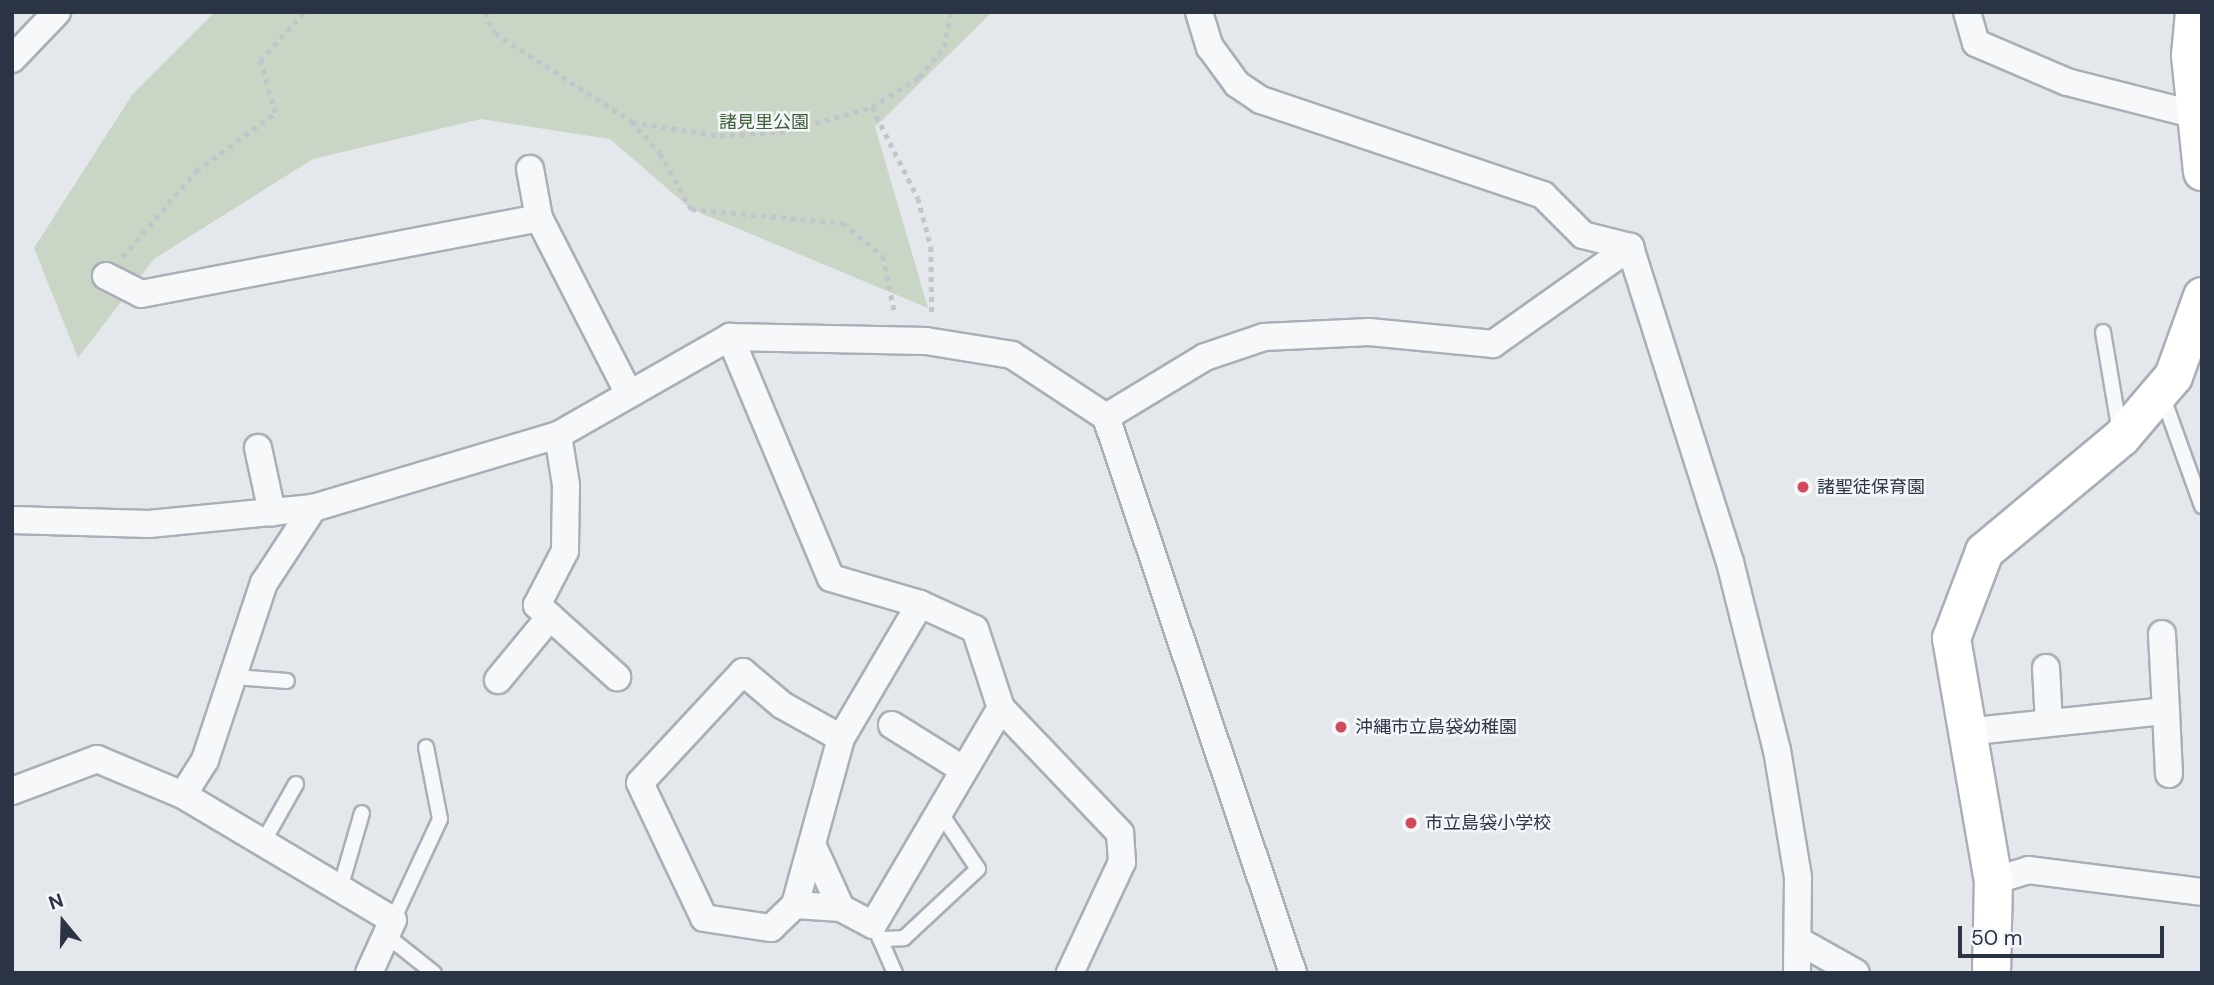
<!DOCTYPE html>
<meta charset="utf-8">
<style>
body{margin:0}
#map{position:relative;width:2214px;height:985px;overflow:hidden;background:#e4e7ec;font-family:"DM Sans","Noto Sans JP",sans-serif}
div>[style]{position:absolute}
.green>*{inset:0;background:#c9d6c5}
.path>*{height:4.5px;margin-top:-2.25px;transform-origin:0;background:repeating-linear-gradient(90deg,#c2c5cb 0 5px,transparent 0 10px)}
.roads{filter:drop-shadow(2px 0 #a9aeb7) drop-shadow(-2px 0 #a9aeb7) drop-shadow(0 2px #a9aeb7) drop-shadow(0 -2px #a9aeb7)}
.lane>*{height:14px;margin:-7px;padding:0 7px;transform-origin:7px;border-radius:7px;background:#f7f8fa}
.street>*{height:26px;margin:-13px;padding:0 13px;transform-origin:13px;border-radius:13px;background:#f7f8fa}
.secondary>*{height:37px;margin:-18.5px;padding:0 18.5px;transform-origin:18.5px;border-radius:18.5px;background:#fff}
.dots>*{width:19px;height:19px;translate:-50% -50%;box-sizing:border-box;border:4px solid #f4f6f9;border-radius:50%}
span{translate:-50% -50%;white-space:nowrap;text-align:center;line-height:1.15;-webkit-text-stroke:5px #f4f6f9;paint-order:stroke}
.park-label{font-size:18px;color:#3f6138}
.poi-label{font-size:18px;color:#2b3445}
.left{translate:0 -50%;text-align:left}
.frame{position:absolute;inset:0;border:14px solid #2b3445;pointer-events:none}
.north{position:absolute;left:28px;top:887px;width:70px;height:70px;-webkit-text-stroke:5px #f4f6f9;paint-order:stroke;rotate:341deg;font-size:19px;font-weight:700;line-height:28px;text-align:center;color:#2b3445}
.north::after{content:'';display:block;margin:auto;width:24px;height:32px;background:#2b3445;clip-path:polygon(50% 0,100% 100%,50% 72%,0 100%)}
.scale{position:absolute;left:1958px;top:926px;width:206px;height:32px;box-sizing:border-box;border:4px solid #2b3445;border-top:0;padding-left:9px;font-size:21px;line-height:24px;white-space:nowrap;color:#2b3445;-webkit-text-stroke:5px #f4f6f9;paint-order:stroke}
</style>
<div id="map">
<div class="green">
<div style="clip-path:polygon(215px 12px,992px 12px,875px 127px,928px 308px,691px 209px,610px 139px,481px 119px,313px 159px,154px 259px,78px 358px,34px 248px,132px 95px)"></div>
</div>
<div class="path">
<div style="left:485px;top:12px;width:23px;rotate:65deg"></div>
<div style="left:495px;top:33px;width:162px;rotate:32.9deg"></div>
<div style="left:631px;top:121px;width:43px;rotate:47.8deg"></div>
<div style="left:660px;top:153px;width:64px;rotate:61deg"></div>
<div style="left:691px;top:209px;width:153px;rotate:5.3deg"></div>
<div style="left:843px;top:223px;width:52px;rotate:39.5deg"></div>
<div style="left:883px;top:256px;width:59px;rotate:78.3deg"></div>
<div style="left:872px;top:107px;width:102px;rotate:63.2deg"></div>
<div style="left:918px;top:198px;width:51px;rotate:75.1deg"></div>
<div style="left:931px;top:247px;width:70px;rotate:89.2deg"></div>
<div style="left:632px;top:122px;width:89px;rotate:9deg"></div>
<div style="left:720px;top:136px;width:66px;rotate:-4.3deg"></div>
<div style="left:786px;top:131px;width:89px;rotate:-15.6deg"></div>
<div style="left:872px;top:107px;width:56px;rotate:-32.6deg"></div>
<div style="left:919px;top:77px;width:39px;rotate:-50deg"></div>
<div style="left:944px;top:47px;width:36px;rotate:-79deg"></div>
<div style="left:123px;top:257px;width:113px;rotate:-49.7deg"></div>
<div style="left:196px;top:171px;width:98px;rotate:-36.3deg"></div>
<div style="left:275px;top:113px;width:54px;rotate:-106.1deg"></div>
<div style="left:260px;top:61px;width:66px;rotate:-48.1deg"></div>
</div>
<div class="roads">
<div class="lane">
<div style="left:2103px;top:332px;width:101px;rotate:80.4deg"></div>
<div style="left:2162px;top:395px;width:118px;rotate:70.2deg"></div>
<div style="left:235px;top:677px;width:52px;rotate:4.4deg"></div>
<div style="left:262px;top:844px;width:69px;rotate:-60.5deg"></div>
<div style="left:339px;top:892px;width:82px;rotate:-73.8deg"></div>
<div style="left:393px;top:920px;width:111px;rotate:-65deg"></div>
<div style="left:440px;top:819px;width:73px;rotate:-101deg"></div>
<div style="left:877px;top:932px;width:45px;rotate:66.3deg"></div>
<div style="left:386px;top:935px;width:61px;rotate:38.4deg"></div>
<div style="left:880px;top:939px;width:24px;rotate:-2deg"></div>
<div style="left:904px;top:938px;width:101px;rotate:-43deg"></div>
<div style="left:978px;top:869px;width:69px;rotate:-123.7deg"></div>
</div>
<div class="street">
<div style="left:1199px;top:12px;width:37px;rotate:73deg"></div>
<div style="left:1210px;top:47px;width:46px;rotate:53.9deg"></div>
<div style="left:1237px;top:84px;width:29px;rotate:34deg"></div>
<div style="left:1261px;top:100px;width:298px;rotate:18.6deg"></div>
<div style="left:1543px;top:195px;width:57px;rotate:45deg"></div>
<div style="left:1583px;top:235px;width:49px;rotate:14.3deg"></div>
<div style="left:1967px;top:12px;width:32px;rotate:74deg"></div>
<div style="left:1976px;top:43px;width:99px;rotate:23.2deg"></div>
<div style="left:2067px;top:82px;width:130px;rotate:14.3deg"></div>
<div style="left:12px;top:59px;width:65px;rotate:-46.2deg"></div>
<div style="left:530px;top:169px;width:50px;rotate:79.6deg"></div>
<div style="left:1630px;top:247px;width:330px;rotate:72.4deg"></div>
<div style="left:1730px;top:562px;width:194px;rotate:76deg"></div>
<div style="left:1777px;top:750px;width:129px;rotate:80.6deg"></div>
<div style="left:1798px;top:877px;width:96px;rotate:90.6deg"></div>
<div style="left:106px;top:276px;width:39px;rotate:27deg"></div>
<div style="left:141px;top:294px;width:405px;rotate:-10.8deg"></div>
<div style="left:539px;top:218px;width:198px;rotate:62.9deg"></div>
<div style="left:730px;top:337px;width:261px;rotate:67.3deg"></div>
<div style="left:831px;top:578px;width:93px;rotate:16.3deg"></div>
<div style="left:920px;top:604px;width:60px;rotate:24.4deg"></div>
<div style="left:975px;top:629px;width:83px;rotate:71.8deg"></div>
<div style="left:1001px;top:708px;width:173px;rotate:46.4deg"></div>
<div style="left:1120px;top:833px;width:29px;rotate:86deg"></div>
<div style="left:1122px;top:862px;width:123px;rotate:115.1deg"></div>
<div style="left:1106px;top:417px;width:116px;rotate:-31.2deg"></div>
<div style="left:1205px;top:357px;width:62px;rotate:-18.7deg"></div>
<div style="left:1264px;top:337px;width:105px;rotate:-2.7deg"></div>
<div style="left:1369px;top:332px;width:125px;rotate:5.5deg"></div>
<div style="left:1493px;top:344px;width:168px;rotate:-35.3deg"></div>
<div style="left:558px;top:435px;width:51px;rotate:80.9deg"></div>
<div style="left:566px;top:485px;width:66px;rotate:90.9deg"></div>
<div style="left:565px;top:551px;width:61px;rotate:117.4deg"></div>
<div style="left:537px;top:605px;width:108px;rotate:42deg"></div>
<div style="left:258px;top:448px;width:66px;rotate:77.7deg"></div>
<div style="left:12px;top:520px;width:137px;rotate:1.7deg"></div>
<div style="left:149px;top:524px;width:165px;rotate:-5.6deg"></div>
<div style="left:313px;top:508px;width:256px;rotate:-16.6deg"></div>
<div style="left:558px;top:435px;width:198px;rotate:-29.7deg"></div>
<div style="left:730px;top:337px;width:196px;rotate:1.2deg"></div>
<div style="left:926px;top:341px;width:87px;rotate:9.2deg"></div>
<div style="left:1012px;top:355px;width:113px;rotate:33.4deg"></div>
<div style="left:1106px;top:417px;width:587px;rotate:71.41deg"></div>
<div style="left:920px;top:604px;width:156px;rotate:120.5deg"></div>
<div style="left:841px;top:738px;width:68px;rotate:-150.8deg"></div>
<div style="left:782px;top:705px;width:51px;rotate:-139.8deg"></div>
<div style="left:743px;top:672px;width:151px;rotate:132.9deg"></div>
<div style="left:640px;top:783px;width:149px;rotate:64.6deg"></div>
<div style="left:704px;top:918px;width:68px;rotate:8.5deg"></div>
<div style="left:771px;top:928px;width:33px;rotate:-44deg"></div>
<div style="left:795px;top:905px;width:46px;rotate:3.7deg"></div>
<div style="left:841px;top:908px;width:36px;rotate:28deg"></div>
<div style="left:873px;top:925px;width:252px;rotate:-59.5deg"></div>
<div style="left:2046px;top:668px;width:55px;rotate:86.9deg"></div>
<div style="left:498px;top:680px;width:82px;rotate:-50.5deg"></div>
<div style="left:2166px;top:711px;width:63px;rotate:87.3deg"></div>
<div style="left:892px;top:725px;width:85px;rotate:32deg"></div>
<div style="left:1965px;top:732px;width:202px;rotate:-6deg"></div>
<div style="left:2166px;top:711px;width:77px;rotate:-93deg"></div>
<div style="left:12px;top:791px;width:91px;rotate:-20.6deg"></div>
<div style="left:97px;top:759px;width:93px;rotate:22.7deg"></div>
<div style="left:183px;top:795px;width:244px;rotate:30.8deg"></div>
<div style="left:393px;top:920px;width:58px;rotate:114.4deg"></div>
<div style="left:183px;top:795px;width:41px;rotate:-57.8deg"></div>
<div style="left:205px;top:760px;width:187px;rotate:-71.6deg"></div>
<div style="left:264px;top:583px;width:90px;rotate:-56.8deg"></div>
<div style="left:812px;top:844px;width:70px;rotate:65.6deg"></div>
<div style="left:1993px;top:881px;width:37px;rotate:-17deg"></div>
<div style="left:2028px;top:870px;width:175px;rotate:7.2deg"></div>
<div style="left:795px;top:905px;width:173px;rotate:-74.6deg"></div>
<div style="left:1799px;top:941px;width:65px;rotate:29.3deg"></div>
</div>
<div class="secondary">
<div style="left:2194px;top:12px;width:43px;rotate:95.3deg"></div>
<div style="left:2190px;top:55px;width:117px;rotate:84.1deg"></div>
<div style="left:1991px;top:973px;width:92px;rotate:-88.8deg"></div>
<div style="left:1993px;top:881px;width:247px;rotate:-99.8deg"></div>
<div style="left:1951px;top:638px;width:93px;rotate:-69.2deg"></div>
<div style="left:1984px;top:551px;width:178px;rotate:-39.8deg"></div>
<div style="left:2121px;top:437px;width:80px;rotate:-49.6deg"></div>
<div style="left:2173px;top:376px;width:85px;rotate:-70.1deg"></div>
</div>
</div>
<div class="dots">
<div style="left:1803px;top:487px;background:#d1495b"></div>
<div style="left:1341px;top:727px;background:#d1495b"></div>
<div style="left:1411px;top:823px;background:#d1495b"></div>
</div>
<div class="park-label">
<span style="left:764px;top:122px">諸見里公園</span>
</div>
<div class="poi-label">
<span class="left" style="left:1817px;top:487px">諸聖徒保育園</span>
<span class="left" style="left:1355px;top:727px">沖縄市立島袋幼稚園</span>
<span class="left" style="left:1425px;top:823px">市立島袋小学校</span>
</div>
<div class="frame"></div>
<div class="north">N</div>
<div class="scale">50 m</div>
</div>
